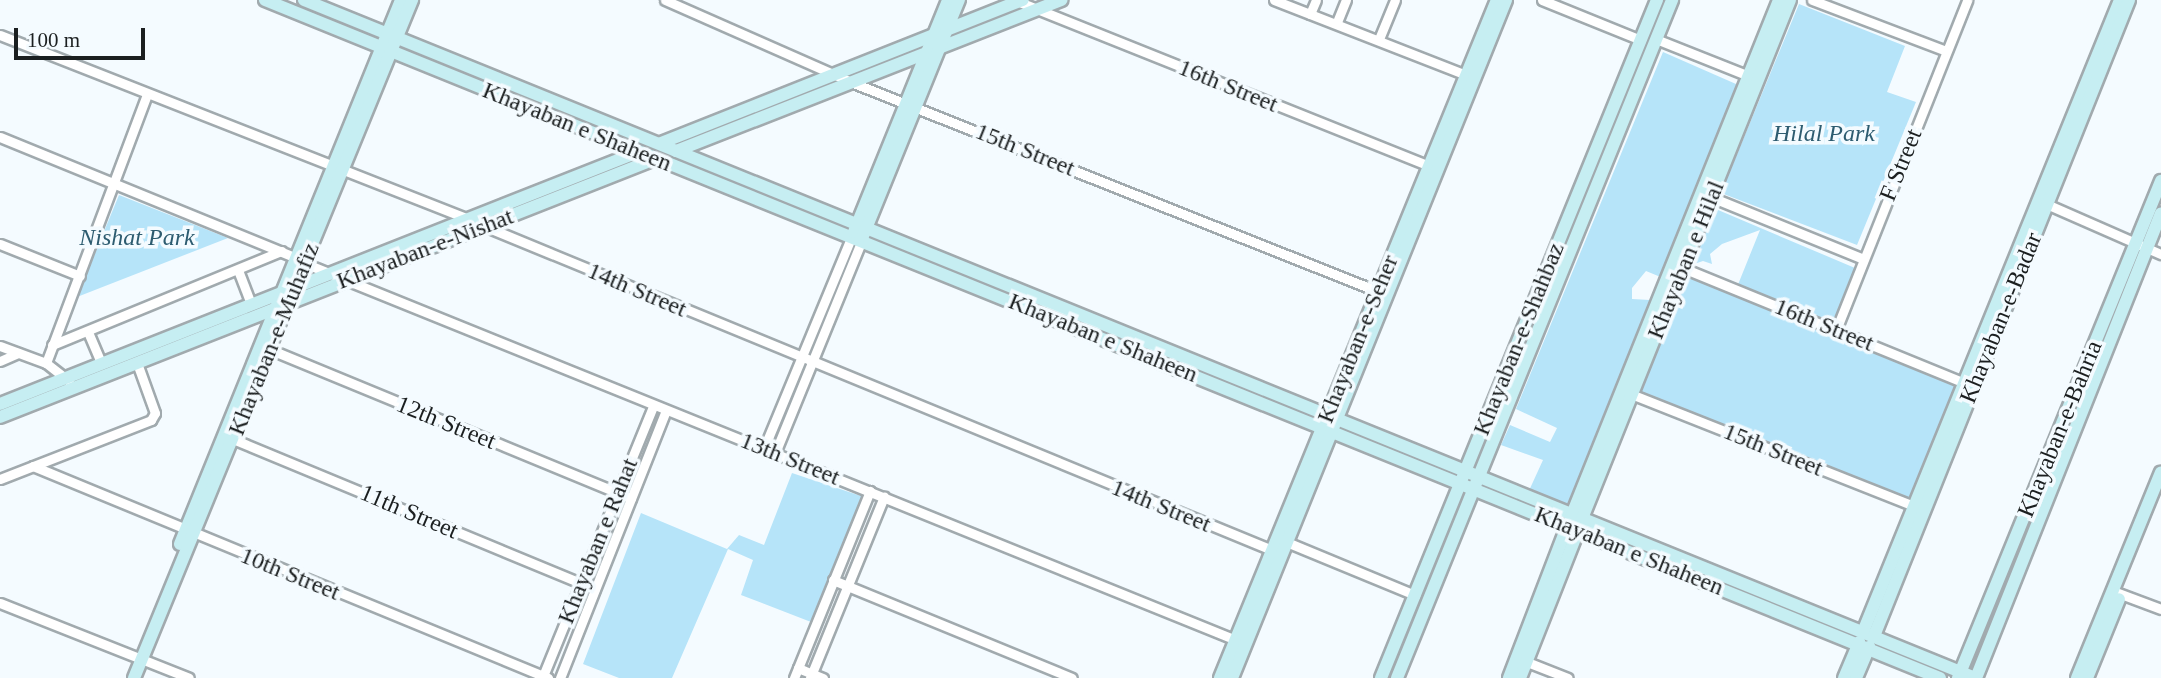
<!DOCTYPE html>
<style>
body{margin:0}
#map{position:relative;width:2161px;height:678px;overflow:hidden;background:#f4fbff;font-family:"Times New Roman",serif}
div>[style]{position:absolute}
.green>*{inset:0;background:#b6e4f9}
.roads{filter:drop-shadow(2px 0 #a1aaae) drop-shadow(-2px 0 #a1aaae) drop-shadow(0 2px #a1aaae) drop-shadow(0 -2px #a1aaae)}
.street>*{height:9px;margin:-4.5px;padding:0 4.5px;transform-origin:4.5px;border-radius:4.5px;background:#fff}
.secondary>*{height:12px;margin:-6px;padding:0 6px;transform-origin:6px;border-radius:6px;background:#c6eef2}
span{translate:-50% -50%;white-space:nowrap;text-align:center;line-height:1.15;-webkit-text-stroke:7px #f4fbff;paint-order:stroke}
.street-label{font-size:24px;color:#1b1f20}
.park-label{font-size:24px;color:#2d5c70;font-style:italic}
.scale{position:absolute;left:14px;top:28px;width:131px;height:32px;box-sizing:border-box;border:4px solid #1b1f20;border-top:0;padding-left:9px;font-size:21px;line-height:24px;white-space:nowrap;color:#1b1f20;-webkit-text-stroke:5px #f4fbff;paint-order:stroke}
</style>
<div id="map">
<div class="green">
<div style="clip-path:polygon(1799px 4px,1905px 46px,1887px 92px,1916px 102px,1857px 245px,1721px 193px)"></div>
<div style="clip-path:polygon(1663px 52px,1736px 84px,1737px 90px,1663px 278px,1646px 271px,1632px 288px,1632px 299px,1650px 300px,1653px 308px,1569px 513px,1527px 495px,1543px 460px,1501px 445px,1510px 425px,1550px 442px,1557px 428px,1516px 409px)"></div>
<div style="clip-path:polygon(119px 195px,228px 238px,77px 297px)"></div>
<div style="clip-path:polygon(1711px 207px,1855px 268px,1834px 325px,1737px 287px,1760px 230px,1722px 244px,1710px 254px,1712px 264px,1703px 261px,1685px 267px)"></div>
<div style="clip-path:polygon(1687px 277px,1959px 386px,1913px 502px,1635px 393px)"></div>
<div style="clip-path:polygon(792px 473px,864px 497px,811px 622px,741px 595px,753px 560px,728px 549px,672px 678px,619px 678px,583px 664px,641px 513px,727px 549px,739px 535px,764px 545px)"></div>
</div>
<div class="roads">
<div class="street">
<div style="left:665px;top:0;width:203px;rotate:23.8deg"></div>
<div style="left:851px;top:82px;width:571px;rotate:21.67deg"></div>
<div style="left:1274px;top:0;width:206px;rotate:21.3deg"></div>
<div style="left:1542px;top:0;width:107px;rotate:22deg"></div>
<div style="left:1812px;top:0;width:143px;rotate:20.8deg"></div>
<div style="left:1017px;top:1px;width:448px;rotate:21.8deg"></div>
<div style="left:1310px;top:14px;width:15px;rotate:-67deg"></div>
<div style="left:1337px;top:22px;width:24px;rotate:-68deg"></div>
<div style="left:0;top:35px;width:506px;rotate:21.44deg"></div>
<div style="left:1379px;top:39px;width:42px;rotate:-67.7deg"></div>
<div style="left:1656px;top:39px;width:105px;rotate:21.7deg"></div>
<div style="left:0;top:137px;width:321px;rotate:22.2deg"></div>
<div style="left:1706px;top:195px;width:170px;rotate:22.1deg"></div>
<div style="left:2044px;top:203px;width:128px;rotate:23.6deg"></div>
<div style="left:484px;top:226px;width:852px;rotate:22.35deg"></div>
<div style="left:0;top:244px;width:86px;rotate:21.8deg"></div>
<div style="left:304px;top:263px;width:1005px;rotate:22.02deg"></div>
<div style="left:1678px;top:266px;width:314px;rotate:22.2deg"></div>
<div style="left:238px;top:270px;width:36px;rotate:69deg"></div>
<div style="left:1836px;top:330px;width:355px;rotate:-68.3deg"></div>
<div style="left:88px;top:332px;width:34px;rotate:67deg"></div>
<div style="left:52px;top:345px;width:248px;rotate:-22.3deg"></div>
<div style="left:0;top:346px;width:49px;rotate:20.3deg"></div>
<div style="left:46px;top:363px;width:29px;rotate:38deg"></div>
<div style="left:264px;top:347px;width:397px;rotate:22.4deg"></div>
<div style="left:0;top:361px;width:20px;rotate:-24deg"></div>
<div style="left:46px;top:363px;width:287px;rotate:-69.4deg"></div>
<div style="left:1626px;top:392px;width:315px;rotate:21.6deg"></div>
<div style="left:228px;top:437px;width:397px;rotate:22.5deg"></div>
<div style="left:764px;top:448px;width:230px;rotate:-67.5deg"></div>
<div style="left:775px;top:453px;width:230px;rotate:-67.8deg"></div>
<div style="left:33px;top:466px;width:557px;rotate:22.37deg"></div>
<div style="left:0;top:479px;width:162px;rotate:-21.3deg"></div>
<div style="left:151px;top:420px;width:8px;rotate:-60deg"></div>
<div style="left:155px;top:413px;width:53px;rotate:-109.8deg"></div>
<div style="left:1284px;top:541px;width:142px;rotate:22.4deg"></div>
<div style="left:833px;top:580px;width:258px;rotate:22.3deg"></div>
<div style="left:2113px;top:591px;width:51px;rotate:20.6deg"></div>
<div style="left:0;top:603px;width:203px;rotate:21.6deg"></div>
<div style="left:1522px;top:660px;width:49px;rotate:21.4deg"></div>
<div style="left:798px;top:668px;width:27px;rotate:22deg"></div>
<div style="left:543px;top:676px;width:292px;rotate:-67.8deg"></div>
<div style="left:560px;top:678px;width:288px;rotate:-68.4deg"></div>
<div style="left:794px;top:678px;width:202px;rotate:-67.9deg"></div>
<div style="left:810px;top:678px;width:196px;rotate:-67.8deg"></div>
</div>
<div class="secondary">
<div style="left:265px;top:0;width:1807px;rotate:22.04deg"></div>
<div style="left:304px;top:0;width:1803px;rotate:22.08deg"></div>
<div style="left:661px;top:143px;width:389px;rotate:-21.6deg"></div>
<div style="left:676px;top:151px;width:414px;rotate:-21.4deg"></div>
<div style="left:854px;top:232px;width:250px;rotate:-67.9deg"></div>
<div style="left:863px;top:236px;width:255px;rotate:-67.9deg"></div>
<div style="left:0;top:404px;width:686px;rotate:-21.55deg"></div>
<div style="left:0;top:417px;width:704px;rotate:-21.5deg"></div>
<div style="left:1571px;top:517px;width:557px;rotate:-68.08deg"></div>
<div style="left:1581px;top:521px;width:561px;rotate:-68.14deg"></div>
<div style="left:180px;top:544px;width:587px;rotate:-67.89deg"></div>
<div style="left:1863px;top:632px;width:682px;rotate:-67.87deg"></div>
<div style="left:1874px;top:636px;width:685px;rotate:-68.15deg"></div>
<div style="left:134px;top:678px;width:733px;rotate:-67.7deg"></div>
<div style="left:1220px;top:678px;width:732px;rotate:-67.78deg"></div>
<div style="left:1232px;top:678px;width:731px;rotate:-67.99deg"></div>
<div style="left:1381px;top:678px;width:732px;rotate:-67.85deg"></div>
<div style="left:1397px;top:678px;width:732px;rotate:-67.92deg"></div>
<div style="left:1509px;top:678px;width:162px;rotate:-69deg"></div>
<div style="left:1520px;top:678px;width:158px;rotate:-68.5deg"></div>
<div style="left:1844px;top:678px;width:39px;rotate:-67deg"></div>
<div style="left:1856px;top:678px;width:34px;rotate:-67deg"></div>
<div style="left:1958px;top:678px;width:537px;rotate:-67.78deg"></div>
<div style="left:1976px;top:678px;width:500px;rotate:-68.3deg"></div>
<div style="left:2077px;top:678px;width:222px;rotate:-67.8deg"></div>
<div style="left:2087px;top:678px;width:85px;rotate:-67.9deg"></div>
</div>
</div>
<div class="street-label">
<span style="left:1228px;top:86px;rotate:22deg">16th Street</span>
<span style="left:577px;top:127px;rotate:22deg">Khayaban e Shaheen</span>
<span style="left:1025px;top:150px;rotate:22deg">15th Street</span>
<span style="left:1901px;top:165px;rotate:-68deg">F Street</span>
<span style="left:425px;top:249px;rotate:-21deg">Khayaban-e-Nishat</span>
<span style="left:1686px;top:260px;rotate:-68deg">Khayaban e Hilal</span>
<span style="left:637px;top:290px;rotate:23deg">14th Street</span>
<span style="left:2001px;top:318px;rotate:-68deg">Khayaban-e-Badar</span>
<span style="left:1824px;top:325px;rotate:22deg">16th Street</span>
<span style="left:1103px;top:338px;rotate:22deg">Khayaban e Shaheen</span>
<span style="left:274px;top:339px;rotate:-68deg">Khayaban-e-Muhafiz</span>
<span style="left:1358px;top:339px;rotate:-68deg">Khayaban-e-Seher</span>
<span style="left:1519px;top:339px;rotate:-68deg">Khayaban-e-Shahbaz</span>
<span style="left:446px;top:423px;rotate:22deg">12th Street</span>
<span style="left:2060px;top:429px;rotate:-68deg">Khayaban-e-Bahria</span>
<span style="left:1773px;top:450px;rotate:22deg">15th Street</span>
<span style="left:790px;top:459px;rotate:22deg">13th Street</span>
<span style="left:1161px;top:506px;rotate:22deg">14th Street</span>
<span style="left:409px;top:512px;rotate:23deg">11th Street</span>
<span style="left:598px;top:541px;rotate:-68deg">Khayaban e Rahat</span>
<span style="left:1629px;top:551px;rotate:22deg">Khayaban e Shaheen</span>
<span style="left:290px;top:574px;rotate:22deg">10th Street</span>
</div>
<div class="park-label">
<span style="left:1824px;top:134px">Hilal Park</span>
<span style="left:137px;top:238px">Nishat Park</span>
</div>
<div class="scale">100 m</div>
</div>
